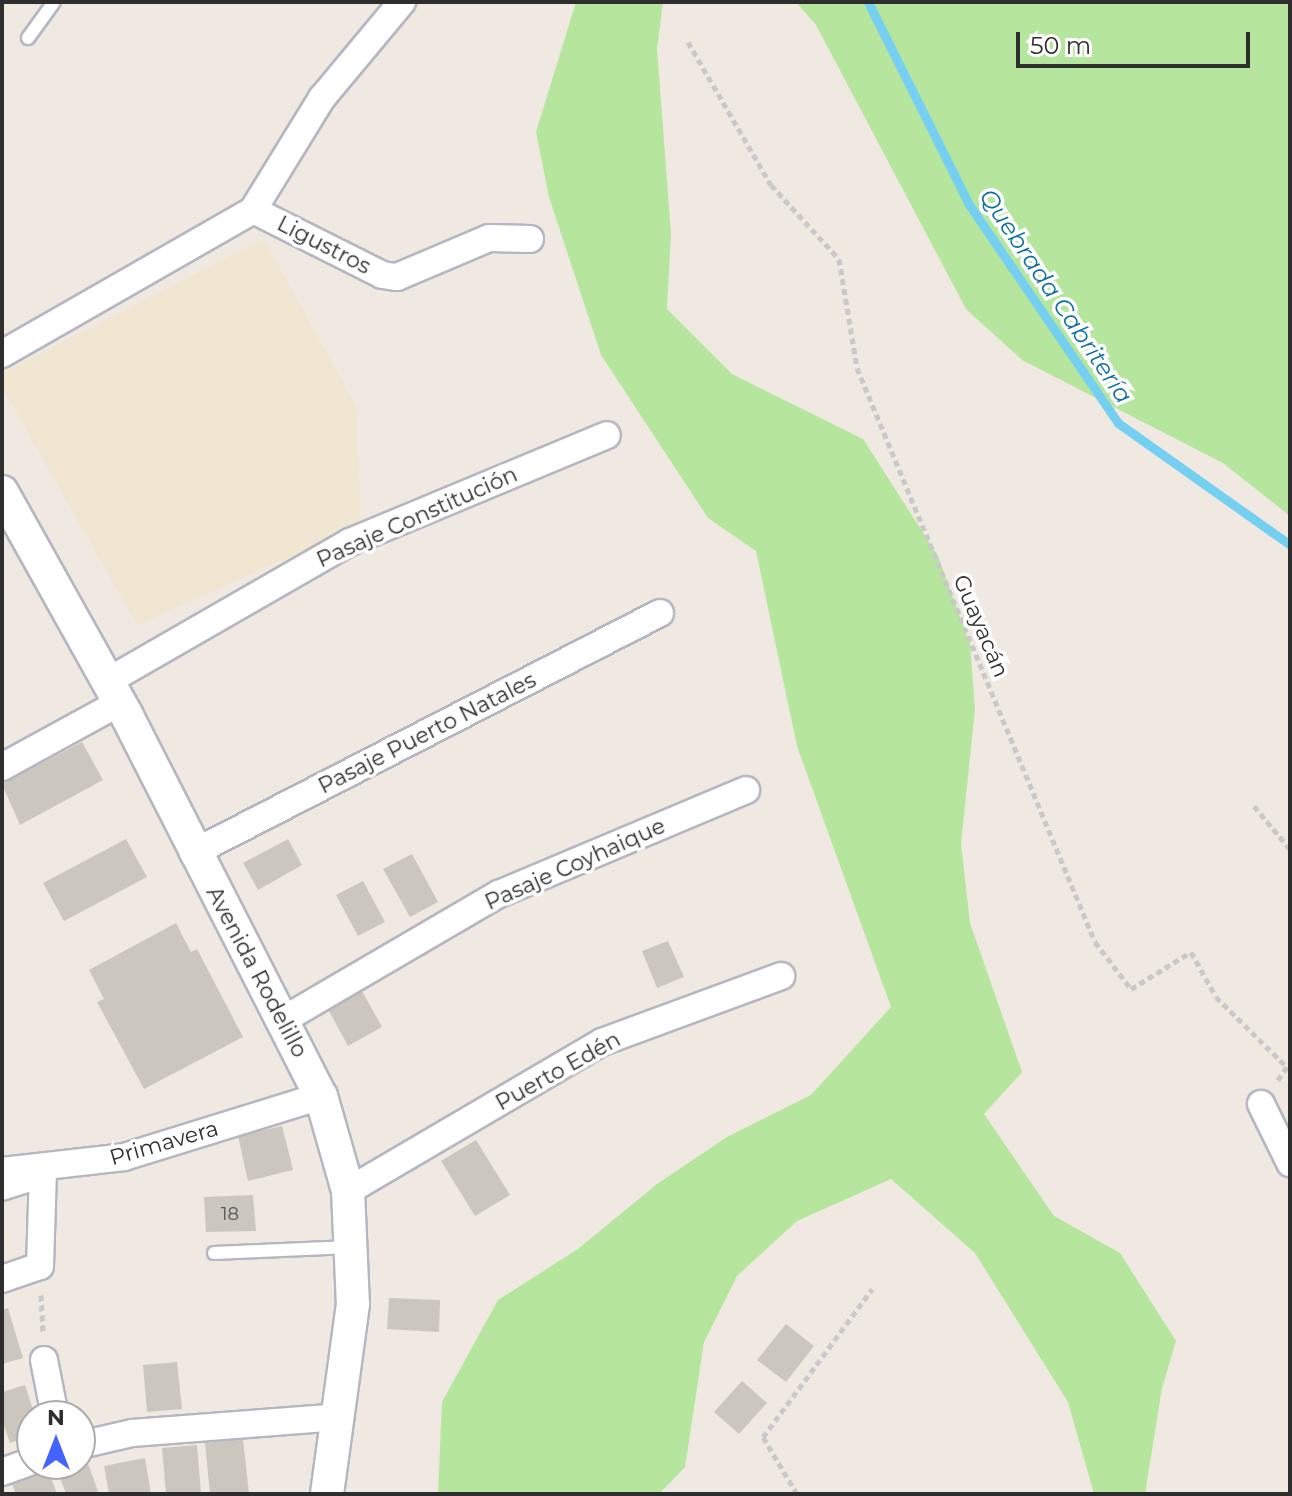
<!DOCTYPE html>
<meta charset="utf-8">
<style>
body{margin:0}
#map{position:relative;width:1292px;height:1496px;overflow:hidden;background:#efe9e1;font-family:Montserrat,sans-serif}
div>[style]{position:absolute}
.education>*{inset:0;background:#f0e6d1}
.green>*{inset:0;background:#b6e59e}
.stream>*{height:9px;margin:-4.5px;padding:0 4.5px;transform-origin:4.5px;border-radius:4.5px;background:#75cff0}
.building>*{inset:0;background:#cbc7bf}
.path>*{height:5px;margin-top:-2.5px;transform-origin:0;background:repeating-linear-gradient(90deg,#c9c9c9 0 6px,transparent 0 10px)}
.roads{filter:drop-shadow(2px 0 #b4b7c1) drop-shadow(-2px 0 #b4b7c1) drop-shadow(0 2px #b4b7c1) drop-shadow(0 -2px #b4b7c1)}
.service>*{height:12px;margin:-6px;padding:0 6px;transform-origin:6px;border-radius:6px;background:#fff}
.pedestrian>*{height:18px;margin:-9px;padding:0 9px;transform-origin:9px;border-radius:9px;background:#fff}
.minor>*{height:26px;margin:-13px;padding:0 13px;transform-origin:13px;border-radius:13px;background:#fff}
.tertiary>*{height:32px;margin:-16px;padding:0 16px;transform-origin:16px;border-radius:16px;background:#fff}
span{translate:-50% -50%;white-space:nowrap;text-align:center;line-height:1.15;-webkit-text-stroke:7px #fff;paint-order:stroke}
.number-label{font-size:18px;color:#555452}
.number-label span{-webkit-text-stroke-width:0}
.street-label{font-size:22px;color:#2e2e2e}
.water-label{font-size:24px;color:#0d6fa3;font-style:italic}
.frame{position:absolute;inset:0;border:4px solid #2e2e2e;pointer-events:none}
.north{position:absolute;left:16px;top:1400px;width:80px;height:80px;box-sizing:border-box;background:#fff;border:2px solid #ababab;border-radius:50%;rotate:0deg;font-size:22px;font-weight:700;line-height:32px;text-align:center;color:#2e2e2e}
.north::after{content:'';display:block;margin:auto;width:28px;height:36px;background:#4264fb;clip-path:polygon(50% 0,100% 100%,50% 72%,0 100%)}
.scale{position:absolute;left:1016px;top:32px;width:234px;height:36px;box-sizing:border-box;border:4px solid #2e2e2e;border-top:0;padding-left:10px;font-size:24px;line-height:28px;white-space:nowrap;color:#2e2e2e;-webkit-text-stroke:6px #fff;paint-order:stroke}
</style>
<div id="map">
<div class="education">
<div style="clip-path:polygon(264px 239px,356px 406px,361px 525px,137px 625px,2px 387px,2px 373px)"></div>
</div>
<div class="green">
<div style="clip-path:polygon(576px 2px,663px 2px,657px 49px,671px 234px,667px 309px,732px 374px,863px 439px,938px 556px,970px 644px,975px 709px,961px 844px,970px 923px,1022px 1072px,984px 1114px,1054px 1216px,1120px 1253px,1176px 1341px,1162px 1388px,1145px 1494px,1094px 1494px,1068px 1402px,975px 1253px,891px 1179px,797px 1221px,737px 1276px,704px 1342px,685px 1467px,659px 1494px,438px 1494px,442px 1402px,498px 1300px,578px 1249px,657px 1184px,727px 1137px,811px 1095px,891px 1007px,797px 746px,756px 551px,708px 518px,601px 355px,549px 197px,536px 132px)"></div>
<div style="clip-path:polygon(796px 2px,1290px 2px,1290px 516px,1223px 463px,1022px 360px,966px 309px,816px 25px)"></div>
</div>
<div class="stream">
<div style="left:868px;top:2px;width:225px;rotate:63.5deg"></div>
<div style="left:968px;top:203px;width:266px;rotate:55.7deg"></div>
<div style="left:1118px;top:423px;width:211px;rotate:35.3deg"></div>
</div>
<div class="building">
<div style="clip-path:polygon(82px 742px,103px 780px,20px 825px,2px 784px)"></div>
<div style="clip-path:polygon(126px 839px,147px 877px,64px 921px,43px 883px)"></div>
<div style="clip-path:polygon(288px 839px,302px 865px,258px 890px,243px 863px)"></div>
<div style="clip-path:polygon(412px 854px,438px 902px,410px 917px,383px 869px)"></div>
<div style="clip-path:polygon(363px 881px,385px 922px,358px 936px,336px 895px)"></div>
<div style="clip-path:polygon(176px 923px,191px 952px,197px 949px,243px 1037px,144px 1089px,97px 1002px,104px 999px,89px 970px)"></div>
<div style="clip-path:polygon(668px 941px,684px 977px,657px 988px,642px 951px)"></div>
<div style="clip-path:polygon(362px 991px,382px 1027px,348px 1046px,328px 1009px)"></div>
<div style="clip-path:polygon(282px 1126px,293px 1170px,248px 1181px,238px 1136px)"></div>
<div style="clip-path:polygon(476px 1140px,510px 1195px,475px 1216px,441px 1161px)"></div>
<div style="clip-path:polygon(253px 1195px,256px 1231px,206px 1232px,204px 1197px)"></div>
<div style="clip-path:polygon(389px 1298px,440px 1300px,439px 1332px,387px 1329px)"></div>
<div style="clip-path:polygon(8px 1308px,23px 1358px,2px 1364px,2px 1310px)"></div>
<div style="clip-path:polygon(786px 1324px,814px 1346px,786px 1382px,757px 1360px)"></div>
<div style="clip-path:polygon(177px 1362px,182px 1409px,147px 1412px,143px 1365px)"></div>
<div style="clip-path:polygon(742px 1381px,767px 1403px,739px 1434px,714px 1412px)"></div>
<div style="clip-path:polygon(25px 1385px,35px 1416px,32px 1435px,10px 1443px,2px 1420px,2px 1392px)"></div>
<div style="clip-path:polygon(243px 1439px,249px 1494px,210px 1494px,205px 1443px)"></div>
<div style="clip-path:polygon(197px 1445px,201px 1494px,166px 1494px,162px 1448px)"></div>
<div style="clip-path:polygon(86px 1458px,99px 1494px,66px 1494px,57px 1469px)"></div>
<div style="clip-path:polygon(145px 1458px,151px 1494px,109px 1494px,104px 1466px)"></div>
<div style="clip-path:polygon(48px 1470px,57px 1494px,16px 1494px,12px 1484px)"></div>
</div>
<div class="path">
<div style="left:688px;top:42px;width:165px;rotate:59.9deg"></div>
<div style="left:771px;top:185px;width:100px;rotate:47.4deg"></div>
<div style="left:839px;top:259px;width:110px;rotate:80.6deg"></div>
<div style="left:857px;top:368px;width:621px;rotate:67.48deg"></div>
<div style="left:1095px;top:942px;width:59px;rotate:52.5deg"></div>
<div style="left:1131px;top:989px;width:70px;rotate:-31.7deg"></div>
<div style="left:1191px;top:952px;width:51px;rotate:60.9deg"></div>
<div style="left:1216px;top:997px;width:100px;rotate:44.6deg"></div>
<div style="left:1287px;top:1067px;width:19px;rotate:125deg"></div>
<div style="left:1254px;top:806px;width:56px;rotate:50.1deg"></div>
<div style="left:41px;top:1295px;width:38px;rotate:87deg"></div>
<div style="left:797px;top:1494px;width:66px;rotate:-120.8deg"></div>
<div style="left:763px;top:1437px;width:184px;rotate:-53.6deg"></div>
</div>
<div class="roads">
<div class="service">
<div style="left:28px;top:38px;width:44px;rotate:-54.2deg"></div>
<div style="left:214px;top:1253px;width:136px;rotate:-2.5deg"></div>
</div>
<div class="pedestrian">
<div style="left:2px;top:1191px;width:43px;rotate:-17.6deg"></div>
</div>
<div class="minor">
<div style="left:253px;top:210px;width:144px;rotate:26.7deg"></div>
<div style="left:382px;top:275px;width:15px;rotate:8deg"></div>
<div style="left:397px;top:277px;width:100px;rotate:-23deg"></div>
<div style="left:489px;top:238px;width:41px;rotate:1.4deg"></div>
<div style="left:2px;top:354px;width:289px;rotate:-29.8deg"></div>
<div style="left:253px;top:210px;width:132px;rotate:-58.4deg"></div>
<div style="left:322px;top:98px;width:125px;rotate:-50.2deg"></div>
<div style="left:108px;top:681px;width:279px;rotate:-29.9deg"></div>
<div style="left:350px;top:542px;width:278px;rotate:-22.6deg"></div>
<div style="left:2px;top:767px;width:133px;rotate:-28.7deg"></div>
<div style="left:193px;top:853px;width:525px;rotate:-27.2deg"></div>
<div style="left:283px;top:1020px;width:250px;rotate:-30.3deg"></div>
<div style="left:499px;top:894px;width:268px;rotate:-22.8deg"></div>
<div style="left:1261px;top:1104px;width:66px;rotate:63.8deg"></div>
<div style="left:2px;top:1171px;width:123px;rotate:-6.5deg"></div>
<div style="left:124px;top:1157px;width:206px;rotate:-17.2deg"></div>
<div style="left:348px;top:1191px;width:294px;rotate:-30.4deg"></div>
<div style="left:602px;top:1042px;width:191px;rotate:-20.2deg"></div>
<div style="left:2px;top:1279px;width:40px;rotate:-18.9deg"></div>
<div style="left:40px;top:1266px;width:98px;rotate:-88.2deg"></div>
<div style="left:44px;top:1360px;width:57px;rotate:78.9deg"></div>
<div style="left:80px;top:1445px;width:53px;rotate:-13deg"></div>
<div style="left:132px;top:1433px;width:207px;rotate:-4.4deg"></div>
<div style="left:2px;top:1472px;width:32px;rotate:-20deg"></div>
</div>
<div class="tertiary">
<div style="left:2px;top:492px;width:257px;rotate:60.8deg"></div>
<div style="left:127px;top:716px;width:427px;rotate:63deg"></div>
<div style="left:321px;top:1096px;width:99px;rotate:74.1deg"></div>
<div style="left:348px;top:1191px;width:113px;rotate:87.5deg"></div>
<div style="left:353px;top:1304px;width:192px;rotate:97.8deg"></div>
</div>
</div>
<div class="number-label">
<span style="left:230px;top:1214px">18</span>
</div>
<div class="street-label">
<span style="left:324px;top:245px;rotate:27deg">Ligustros</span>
<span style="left:417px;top:517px;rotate:-24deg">Pasaje Constitución</span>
<span style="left:981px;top:626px;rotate:67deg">Guayacán</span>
<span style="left:427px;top:733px;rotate:-27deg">Pasaje Puerto Natales</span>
<span style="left:575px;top:864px;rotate:-24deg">Pasaje Coyhaique</span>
<span style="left:257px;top:972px;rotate:62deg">Avenida Rodelillo</span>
<span style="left:558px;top:1071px;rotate:-29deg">Puerto Edén</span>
<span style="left:164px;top:1143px;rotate:-16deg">Primavera</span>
</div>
<div class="water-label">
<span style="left:1056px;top:296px;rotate:56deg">Quebrada Cabritería</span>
</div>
<div class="frame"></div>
<div class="north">N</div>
<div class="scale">50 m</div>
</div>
